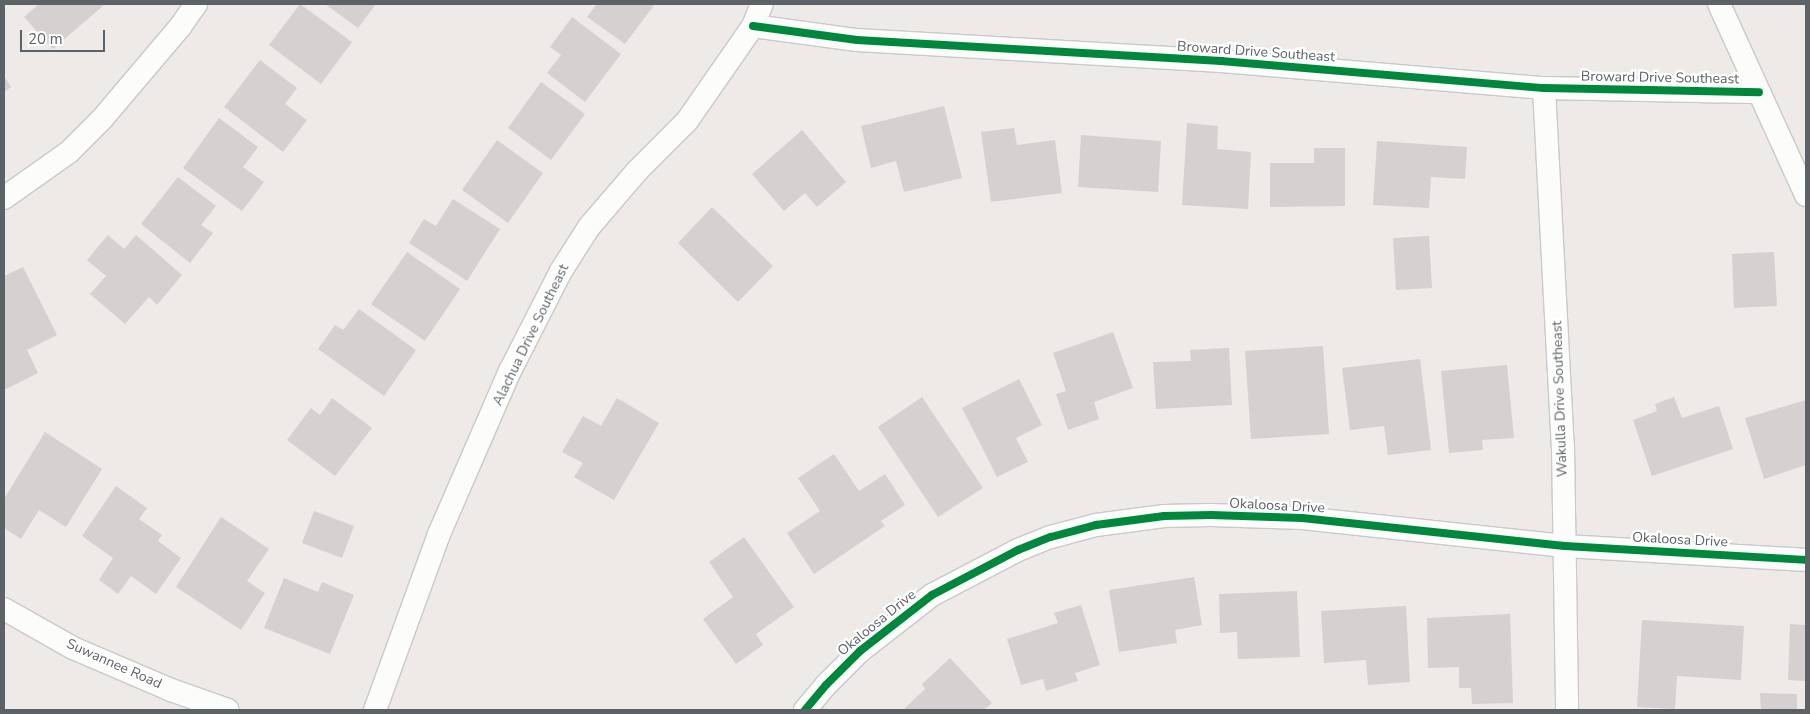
<!DOCTYPE html>
<style>
body{margin:0}
#map{position:relative;width:1810px;height:714px;overflow:hidden;background:#edeae7;font-family:"Nunito Sans",sans-serif}
div>[style]{position:absolute}
.building>*{inset:0;background:#d4d1d0}
.roads{filter:drop-shadow(1px 0 #c9c9c9) drop-shadow(-1px 0 #c9c9c9) drop-shadow(0 1px #c9c9c9) drop-shadow(0 -1px #c9c9c9)}
.street>*{height:22px;margin:-11px;padding:0 11px;transform-origin:11px;border-radius:11px;background:#fcfcfb}
.cycleway>*{height:8px;margin:-4px;padding:0 4px;transform-origin:4px;border-radius:4px;background:#00873e}
span{translate:-50% -50%;white-space:nowrap;text-align:center;line-height:1.15;-webkit-text-stroke:4.5px #fff;paint-order:stroke}
.street-label{font-size:14px;color:#5c6266}
.frame{position:absolute;inset:0;border:5px solid #5c6266;pointer-events:none}
.scale{position:absolute;left:20px;top:30px;width:85px;height:22px;box-sizing:border-box;border:2px solid #5c6266;border-top:0;padding-left:6px;font-size:15px;line-height:18px;white-space:nowrap;color:#5c6266;-webkit-text-stroke:4px #fff;paint-order:stroke}
</style>
<div id="map">
<div class="building">
<div style="clip-path:polygon(39px 4px,105px 4px,53px 49px,24px 17px)"></div>
<div style="clip-path:polygon(300px 4px,352px 42px,321px 84px,269px 45px)"></div>
<div style="clip-path:polygon(325px 4px,376px 4px,358px 28px)"></div>
<div style="clip-path:polygon(597px 4px,655px 4px,625px 44px,587px 17px)"></div>
<div style="clip-path:polygon(572px 17px,621px 54px,585px 102px,547px 73px,561px 55px,550px 47px)"></div>
<div style="clip-path:polygon(260px 60px,297px 88px,285px 104px,307px 120px,283px 152px,224px 107px)"></div>
<div style="clip-path:polygon(4px 76px,11px 87px,4px 92px)"></div>
<div style="clip-path:polygon(541px 82px,585px 114px,551px 160px,508px 128px)"></div>
<div style="clip-path:polygon(944px 106px,962px 178px,904px 192px,896px 161px,871px 168px,861px 126px)"></div>
<div style="clip-path:polygon(219px 118px,258px 147px,243px 167px,264px 182px,242px 211px,183px 168px)"></div>
<div style="clip-path:polygon(1187px 123px,1218px 126px,1217px 149px,1251px 152px,1248px 209px,1182px 205px)"></div>
<div style="clip-path:polygon(1014px 128px,1017px 145px,1055px 140px,1062px 193px,991px 202px,981px 132px)"></div>
<div style="clip-path:polygon(802px 130px,846px 182px,817px 207px,805px 193px,784px 211px,752px 174px)"></div>
<div style="clip-path:polygon(1081px 135px,1161px 141px,1158px 192px,1078px 187px)"></div>
<div style="clip-path:polygon(497px 140px,543px 173px,508px 223px,462px 190px)"></div>
<div style="clip-path:polygon(1377px 141px,1467px 147px,1465px 179px,1431px 177px,1429px 208px,1373px 205px)"></div>
<div style="clip-path:polygon(1314px 148px,1345px 148px,1345px 206px,1270px 207px,1270px 163px,1314px 163px)"></div>
<div style="clip-path:polygon(178px 177px,216px 206px,201px 225px,213px 233px,190px 263px,141px 224px)"></div>
<div style="clip-path:polygon(453px 199px,500px 229px,467px 281px,409px 243px,424px 219px,436px 226px)"></div>
<div style="clip-path:polygon(712px 207px,773px 266px,738px 302px,678px 243px)"></div>
<div style="clip-path:polygon(108px 235px,124px 249px,136px 235px,182px 275px,157px 305px,149px 297px,125px 324px,90px 294px,106px 276px,87px 260px)"></div>
<div style="clip-path:polygon(1429px 236px,1432px 288px,1396px 290px,1393px 238px)"></div>
<div style="clip-path:polygon(407px 252px,460px 289px,425px 341px,371px 304px)"></div>
<div style="clip-path:polygon(1774px 252px,1777px 306px,1734px 308px,1732px 254px)"></div>
<div style="clip-path:polygon(23px 267px,57px 335px,27px 350px,38px 373px,4px 390px,4px 276px)"></div>
<div style="clip-path:polygon(359px 309px,416px 350px,384px 396px,318px 349px,335px 325px,343px 330px)"></div>
<div style="clip-path:polygon(1113px 332px,1133px 388px,1094px 402px,1099px 419px,1068px 430px,1056px 394px,1066px 391px,1053px 353px)"></div>
<div style="clip-path:polygon(1323px 346px,1329px 434px,1251px 439px,1245px 351px)"></div>
<div style="clip-path:polygon(1229px 348px,1232px 405px,1156px 409px,1153px 362px,1191px 361px,1190px 350px)"></div>
<div style="clip-path:polygon(1420px 359px,1431px 450px,1388px 455px,1384px 426px,1350px 430px,1342px 368px)"></div>
<div style="clip-path:polygon(1507px 365px,1514px 438px,1482px 440px,1483px 450px,1449px 453px,1441px 371px)"></div>
<div style="clip-path:polygon(1019px 379px,1042px 425px,1016px 438px,1028px 462px,997px 477px,962px 408px)"></div>
<div style="clip-path:polygon(922px 397px,983px 488px,938px 517px,878px 427px)"></div>
<div style="clip-path:polygon(1674px 397px,1682px 418px,1719px 406px,1733px 449px,1652px 476px,1633px 420px,1657px 411px,1655px 404px)"></div>
<div style="clip-path:polygon(332px 398px,372px 428px,335px 476px,287px 440px,311px 408px,320px 415px)"></div>
<div style="clip-path:polygon(617px 398px,659px 423px,614px 500px,574px 477px,583px 463px,562px 452px,583px 416px,601px 426px)"></div>
<div style="clip-path:polygon(1806px 400px,1806px 465px,1764px 479px,1745px 418px)"></div>
<div style="clip-path:polygon(45px 432px,102px 469px,66px 527px,39px 510px,21px 539px,4px 528px,4px 499px)"></div>
<div style="clip-path:polygon(834px 454px,859px 491px,885px 474px,905px 505px,881px 521px,885px 526px,814px 574px,787px 533px,820px 511px,798px 478px)"></div>
<div style="clip-path:polygon(116px 486px,147px 508px,139px 519px,162px 535px,158px 541px,181px 558px,156px 594px,131px 576px,118px 594px,99px 580px,113px 558px,82px 536px)"></div>
<div style="clip-path:polygon(314px 511px,354px 526px,342px 558px,302px 543px)"></div>
<div style="clip-path:polygon(221px 517px,269px 549px,247px 581px,265px 593px,241px 630px,176px 587px)"></div>
<div style="clip-path:polygon(744px 537px,794px 607px,756px 634px,763px 645px,736px 664px,703px 619px,733px 597px,709px 562px)"></div>
<div style="clip-path:polygon(1194px 577px,1202px 625px,1175px 630px,1177px 643px,1119px 652px,1109px 590px)"></div>
<div style="clip-path:polygon(284px 578px,318px 592px,322px 582px,354px 595px,330px 654px,264px 628px)"></div>
<div style="clip-path:polygon(1297px 591px,1300px 657px,1238px 659px,1237px 632px,1220px 633px,1219px 594px)"></div>
<div style="clip-path:polygon(1081px 605px,1100px 665px,1075px 673px,1078px 681px,1046px 691px,1043px 679px,1021px 685px,1007px 639px,1058px 623px,1054px 613px)"></div>
<div style="clip-path:polygon(1406px 606px,1410px 682px,1368px 685px,1366px 660px,1324px 663px,1321px 611px)"></div>
<div style="clip-path:polygon(1510px 614px,1513px 703px,1472px 704px,1471px 688px,1459px 688px,1459px 667px,1428px 668px,1427px 618px)"></div>
<div style="clip-path:polygon(1642px 620px,1744px 626px,1741px 680px,1677px 676px,1675px 709px,1637px 707px)"></div>
<div style="clip-path:polygon(1790px 624px,1806px 625px,1806px 681px,1788px 680px)"></div>
<div style="clip-path:polygon(950px 658px,992px 703px,984px 710px,903px 710px,925px 689px,922px 684px)"></div>
<div style="clip-path:polygon(1760px 693px,1797px 694px,1797px 710px,1761px 710px)"></div>
</div>
<div class="roads">
<div class="street">
<div style="left:1719px;top:4px;width:210px;rotate:65.5deg"></div>
<div style="left:753px;top:26px;width:105px;rotate:7.7deg"></div>
<div style="left:857px;top:40px;width:365px;rotate:3.3deg"></div>
<div style="left:1221px;top:61px;width:324px;rotate:4.8deg"></div>
<div style="left:1544px;top:88px;width:215px;rotate:1.1deg"></div>
<div style="left:1544px;top:88px;width:359px;rotate:87deg"></div>
<div style="left:1563px;top:446px;width:264px;rotate:89.1deg"></div>
<div style="left:4px;top:198px;width:80px;rotate:-35.3deg"></div>
<div style="left:69px;top:152px;width:47px;rotate:-45deg"></div>
<div style="left:102px;top:119px;width:121px;rotate:-49.7deg"></div>
<div style="left:180px;top:27px;width:28px;rotate:-55deg"></div>
<div style="left:4px;top:609px;width:79px;rotate:29.5deg"></div>
<div style="left:73px;top:648px;width:107px;rotate:23.2deg"></div>
<div style="left:171px;top:690px;width:60px;rotate:19.3deg"></div>
<div style="left:375px;top:710px;width:187px;rotate:-70deg"></div>
<div style="left:439px;top:534px;width:178px;rotate:-66.5deg"></div>
<div style="left:510px;top:371px;width:112px;rotate:-63deg"></div>
<div style="left:561px;top:271px;width:52px;rotate:-57.5deg"></div>
<div style="left:589px;top:227px;width:74px;rotate:-49.4deg"></div>
<div style="left:637px;top:171px;width:71px;rotate:-45deg"></div>
<div style="left:687px;top:121px;width:116px;rotate:-55.2deg"></div>
<div style="left:753px;top:26px;width:24px;rotate:-68deg"></div>
<div style="left:805px;top:710px;width:33px;rotate:-50deg"></div>
<div style="left:826px;top:685px;width:48px;rotate:-45deg"></div>
<div style="left:860px;top:651px;width:91px;rotate:-37.9deg"></div>
<div style="left:932px;top:595px;width:97px;rotate:-27.6deg"></div>
<div style="left:1018px;top:550px;width:35px;rotate:-22deg"></div>
<div style="left:1051px;top:537px;width:47px;rotate:-14.9deg"></div>
<div style="left:1096px;top:525px;width:69px;rotate:-7.5deg"></div>
<div style="left:1164px;top:516px;width:47px;rotate:-1.2deg"></div>
<div style="left:1211px;top:515px;width:91px;rotate:1.9deg"></div>
<div style="left:1302px;top:518px;width:264px;rotate:6.1deg"></div>
<div style="left:1565px;top:546px;width:241px;rotate:3.3deg"></div>
</div>
</div>
<div class="cycleway">
<div style="left:753px;top:26px;width:105px;rotate:7.7deg"></div>
<div style="left:857px;top:40px;width:365px;rotate:3.3deg"></div>
<div style="left:1221px;top:61px;width:324px;rotate:4.8deg"></div>
<div style="left:1544px;top:88px;width:215px;rotate:1.1deg"></div>
<div style="left:805px;top:710px;width:33px;rotate:-50deg"></div>
<div style="left:826px;top:685px;width:48px;rotate:-45deg"></div>
<div style="left:860px;top:651px;width:91px;rotate:-37.9deg"></div>
<div style="left:932px;top:595px;width:97px;rotate:-27.6deg"></div>
<div style="left:1018px;top:550px;width:35px;rotate:-22deg"></div>
<div style="left:1051px;top:537px;width:47px;rotate:-14.9deg"></div>
<div style="left:1096px;top:525px;width:69px;rotate:-7.5deg"></div>
<div style="left:1164px;top:516px;width:47px;rotate:-1.2deg"></div>
<div style="left:1211px;top:515px;width:91px;rotate:1.9deg"></div>
<div style="left:1302px;top:518px;width:264px;rotate:6.1deg"></div>
<div style="left:1565px;top:546px;width:241px;rotate:3.3deg"></div>
</div>
<div class="street-label">
<span style="left:1256px;top:52px;rotate:4deg">Broward Drive Southeast</span>
<span style="left:1660px;top:78px;rotate:1deg">Broward Drive Southeast</span>
<span style="left:531px;top:335px;rotate:-64deg">Alachua Drive Southeast</span>
<span style="left:1560px;top:399px;rotate:-92deg">Wakulla Drive Southeast</span>
<span style="left:1277px;top:506px;rotate:3deg">Okaloosa Drive</span>
<span style="left:1680px;top:540px;rotate:3deg">Okaloosa Drive</span>
<span style="left:877px;top:623px;rotate:-39deg">Okaloosa Drive</span>
<span style="left:114px;top:664px;rotate:24deg">Suwannee Road</span>
</div>
<div class="frame"></div>
<div class="scale">20 m</div>
</div>
